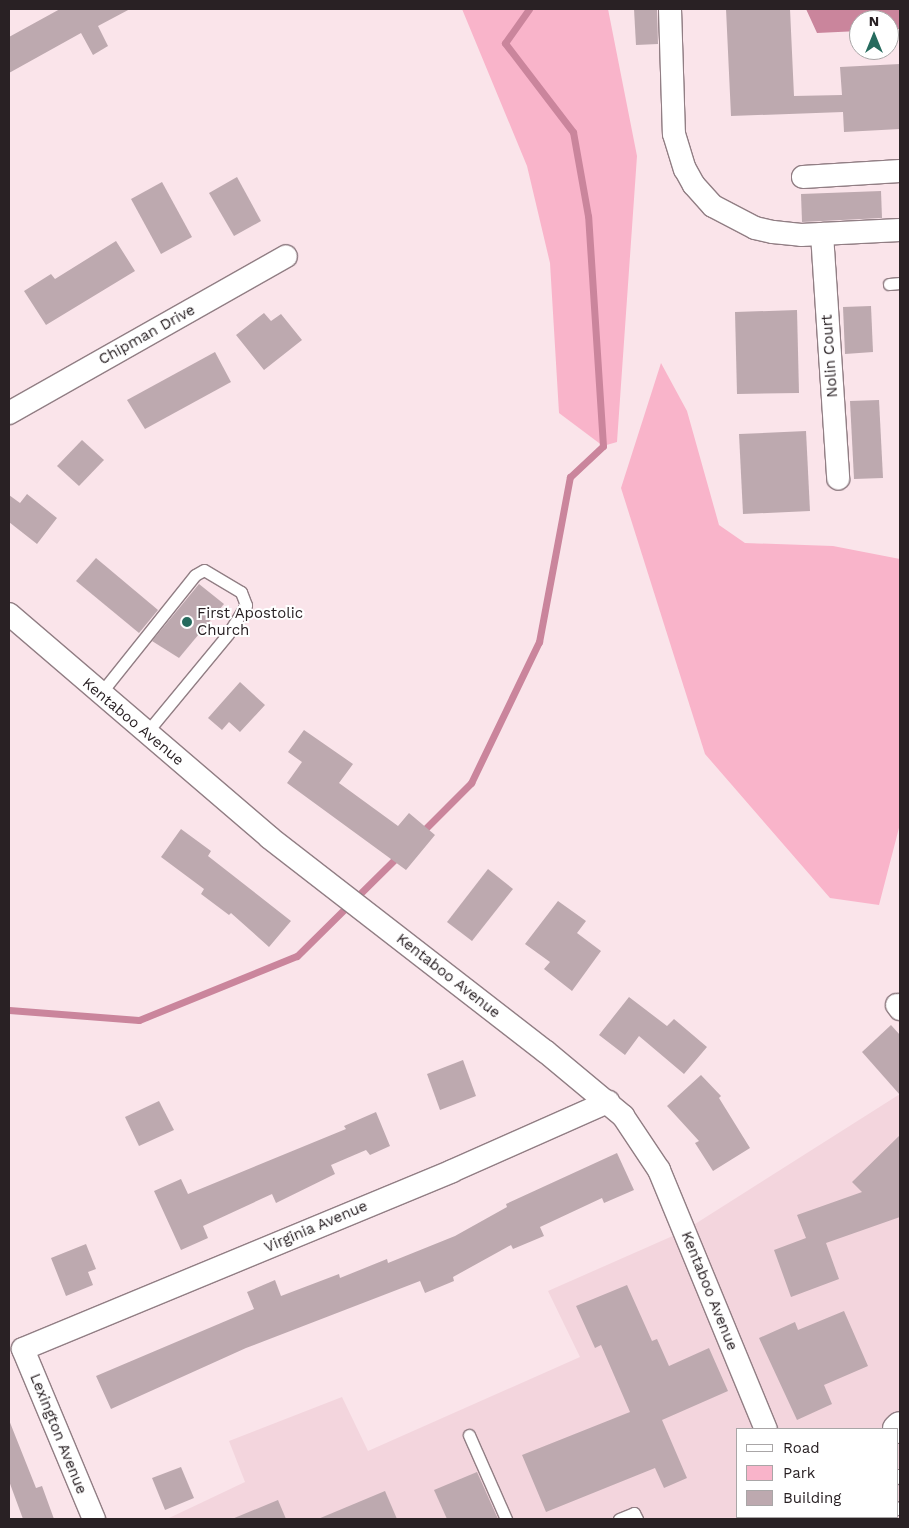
<!DOCTYPE html>
<style>
body{margin:0}
#map{position:relative;width:909px;height:1528px;overflow:hidden;background:#fae4ea;font-family:"Work Sans",sans-serif}
div>[style]{position:absolute}
.built>*{inset:0;background:#f3d5dd}
.green>*{inset:0;background:#f9b4ca}
.water>*{inset:0;background:#ca859c}
.stream>*{height:7px;margin:-3.5px;padding:0 3.5px;transform-origin:3.5px;border-radius:3.5px;background:#ca859c}
.building>*{inset:0;background:#bda9af}
.roads{filter:drop-shadow(1px 0 #917e84) drop-shadow(-1px 0 #917e84) drop-shadow(0 1px #917e84) drop-shadow(0 -1px #917e84)}
.lane>*{height:11px;margin:-5.5px;padding:0 5.5px;transform-origin:5.5px;border-radius:5.5px;background:#fff}
.street>*{height:22px;margin:-11px;padding:0 11px;transform-origin:11px;border-radius:11px;background:#fff}
.primary>*{height:28px;margin:-14px;padding:0 14px;transform-origin:14px;border-radius:14px;background:#fff}
.dots>*{width:14px;height:14px;translate:-50% -50%;box-sizing:border-box;border:2px solid #fff;border-radius:50%}
span{translate:-50% -50%;white-space:nowrap;text-align:center;line-height:1.15;-webkit-text-stroke:4px #fff;paint-order:stroke}
.street-label{font-size:15px;color:#292124}
.poi-label{font-size:15px;color:#292124}
.left{translate:0 -50%;text-align:left}
.frame{position:absolute;inset:0;border:10px solid #292124;pointer-events:none}
.legend{position:absolute;left:736px;top:1428px;width:162px;height:90px;box-sizing:border-box;background:#fff;border:1px solid #a9a6a7;margin:0;padding:6px 9px;list-style:none;font-size:15px;color:#292124}
.legend li{display:flex;align-items:center;gap:10px;height:25px}
.legend b{width:25px;border:1px solid #a9a6a7}
.north{position:absolute;left:849px;top:10px;width:50px;height:50px;box-sizing:border-box;background:#fff;border:1px solid #a9a6a7;border-radius:50%;rotate:0deg;font-size:14px;font-weight:700;line-height:20px;text-align:center;color:#292124}
.north::after{content:'';display:block;margin:auto;width:18px;height:22px;background:#266b5e;clip-path:polygon(50% 0,100% 100%,50% 72%,0 100%)}
</style>
<div id="map">
<div class="built">
<div style="clip-path:polygon(evenodd,900px 1094px,900px 1519px,167px 1519px,245px 1482px,229px 1441px,342px 1397px,368px 1451px,580px 1357px,548px 1291px,684px 1231px,900px 1094px,738px 1429px,898px 1429px,898px 1517px,738px 1517px,738px 1429px)"></div>
</div>
<div class="green">
<div style="clip-path:polygon(462px 9px,608px 9px,637px 156px,617px 442px,603px 446px,559px 413px,550px 263px,527px 166px)"></div>
<div style="clip-path:polygon(661px 363px,687px 411px,719px 525px,745px 543px,833px 546px,900px 559px,900px 824px,879px 905px,830px 898px,705px 754px,621px 488px)"></div>
</div>
<div class="water">
<div style="clip-path:polygon(806px 9px,900px 9px,900px 29px,889px 29px,889px 20px,859px 20px,859px 31px,817px 33px)"></div>
</div>
<div class="stream">
<div style="left:421px;top:833px;width:71px;rotate:-45deg"></div>
<div style="left:471px;top:783px;width:157px;rotate:-64.3deg"></div>
<div style="left:539px;top:642px;width:168px;rotate:-79.4deg"></div>
<div style="left:570px;top:477px;width:45px;rotate:-43.2deg"></div>
<div style="left:603px;top:446px;width:230px;rotate:-93.7deg"></div>
<div style="left:588px;top:216px;width:85px;rotate:-100.1deg"></div>
<div style="left:573px;top:132px;width:112px;rotate:-127.4deg"></div>
<div style="left:505px;top:43px;width:42px;rotate:-54.8deg"></div>
<div style="left:9px;top:1010px;width:130px;rotate:4.4deg"></div>
<div style="left:139px;top:1020px;width:170px;rotate:-22.1deg"></div>
<div style="left:297px;top:956px;width:144px;rotate:-44.7deg"></div>
</div>
<div class="building">
<div style="clip-path:polygon(60px 9px,130px 9px,98px 26px,108px 46px,93px 55px,81px 33px,9px 73px,9px 37px)"></div>
<div style="clip-path:polygon(634px 9px,657px 9px,658px 44px,636px 45px)"></div>
<div style="clip-path:polygon(726px 9px,790px 9px,794px 96px,842px 95px,840px 67px,900px 64px,900px 129px,844px 132px,843px 112px,731px 116px)"></div>
<div style="clip-path:polygon(237px 177px,261px 221px,234px 236px,209px 193px)"></div>
<div style="clip-path:polygon(162px 182px,192px 237px,161px 254px,131px 199px)"></div>
<div style="clip-path:polygon(881px 191px,882px 218px,802px 222px,801px 194px)"></div>
<div style="clip-path:polygon(116px 241px,135px 271px,46px 325px,24px 291px,51px 274px,55px 279px)"></div>
<div style="clip-path:polygon(871px 306px,873px 352px,845px 354px,843px 307px)"></div>
<div style="clip-path:polygon(797px 310px,799px 393px,737px 394px,735px 312px)"></div>
<div style="clip-path:polygon(264px 313px,271px 321px,281px 314px,302px 340px,264px 370px,236px 335px)"></div>
<div style="clip-path:polygon(215px 352px,231px 382px,145px 429px,127px 400px)"></div>
<div style="clip-path:polygon(879px 400px,883px 478px,854px 479px,850px 401px)"></div>
<div style="clip-path:polygon(806px 431px,810px 511px,743px 514px,739px 434px)"></div>
<div style="clip-path:polygon(82px 440px,104px 460px,79px 486px,57px 466px)"></div>
<div style="clip-path:polygon(27px 494px,57px 518px,37px 544px,9px 522px,9px 495px,20px 503px)"></div>
<div style="clip-path:polygon(96px 558px,158px 610px,139px 633px,76px 581px)"></div>
<div style="clip-path:polygon(199px 584px,224px 604px,179px 658px,152px 641px)"></div>
<div style="clip-path:polygon(240px 682px,265px 705px,240px 732px,229px 722px,222px 730px,208px 718px)"></div>
<div style="clip-path:polygon(304px 730px,353px 764px,339px 783px,398px 826px,409px 813px,435px 835px,406px 870px,287px 783px,302px 762px,288px 752px)"></div>
<div style="clip-path:polygon(181px 829px,211px 851px,208px 856px,291px 921px,269px 947px,231px 913px,229px 915px,201px 894px,204px 889px,161px 857px)"></div>
<div style="clip-path:polygon(488px 869px,513px 889px,472px 941px,447px 922px)"></div>
<div style="clip-path:polygon(558px 901px,586px 921px,577px 933px,601px 951px,572px 991px,544px 969px,550px 962px,525px 944px)"></div>
<div style="clip-path:polygon(629px 997px,667px 1026px,674px 1019px,707px 1047px,684px 1074px,639px 1036px,625px 1055px,599px 1035px)"></div>
<div style="clip-path:polygon(891px 1025px,900px 1035px,900px 1095px,862px 1052px)"></div>
<div style="clip-path:polygon(463px 1060px,476px 1096px,440px 1110px,427px 1074px)"></div>
<div style="clip-path:polygon(701px 1075px,721px 1096px,719px 1098px,750px 1148px,713px 1171px,695px 1143px,699px 1141px,667px 1106px)"></div>
<div style="clip-path:polygon(159px 1101px,174px 1130px,139px 1146px,125px 1117px)"></div>
<div style="clip-path:polygon(376px 1112px,390px 1146px,370px 1155px,366px 1150px,331px 1165px,335px 1174px,276px 1203px,272px 1194px,203px 1226px,208px 1238px,181px 1250px,154px 1191px,181px 1179px,188px 1194px,346px 1129px,344px 1126px)"></div>
<div style="clip-path:polygon(900px 1135px,900px 1217px,826px 1243px,839px 1279px,791px 1297px,774px 1250px,806px 1238px,797px 1215px,862px 1192px,852px 1182px)"></div>
<div style="clip-path:polygon(617px 1153px,634px 1190px,604px 1203px,602px 1198px,540px 1227px,544px 1236px,513px 1249px,511px 1245px,453px 1277px,454px 1281px,425px 1293px,420px 1281px,246px 1348px,111px 1409px,96px 1376px,254px 1309px,247px 1292px,275px 1280px,281px 1296px,339px 1274px,340px 1278px,387px 1259px,388px 1263px,455px 1236px,507px 1207px,506px 1204px)"></div>
<div style="clip-path:polygon(86px 1244px,96px 1269px,88px 1272px,93px 1285px,66px 1296px,51px 1258px)"></div>
<div style="clip-path:polygon(627px 1285px,652px 1341px,657px 1339px,669px 1366px,709px 1348px,728px 1391px,662px 1420px,687px 1478px,664px 1488px,655px 1468px,546px 1512px,522px 1455px,630px 1412px,601px 1345px,595px 1348px,576px 1306px)"></div>
<div style="clip-path:polygon(844px 1311px,868px 1366px,824px 1385px,832px 1404px,797px 1420px,759px 1338px,795px 1322px,798px 1330px)"></div>
<div style="clip-path:polygon(9px 1420px,36px 1488px,42px 1486px,54px 1519px,23px 1519px,9px 1481px)"></div>
<div style="clip-path:polygon(181px 1467px,194px 1498px,165px 1510px,152px 1478px)"></div>
<div style="clip-path:polygon(477px 1472px,498px 1519px,447px 1519px,434px 1490px)"></div>
<div style="clip-path:polygon(385px 1491px,397px 1519px,318px 1519px)"></div>
<div style="clip-path:polygon(278px 1500px,286px 1519px,232px 1519px)"></div>
</div>
<div class="roads">
<div class="lane">
<div style="left:889px;top:284px;width:11px;rotate:-5deg"></div>
<div style="left:100px;top:694px;width:152px;rotate:-51.4deg"></div>
<div style="left:195px;top:575px;width:10px;rotate:-29deg"></div>
<div style="left:204px;top:570px;width:43px;rotate:30.7deg"></div>
<div style="left:241px;top:592px;width:14px;rotate:69deg"></div>
<div style="left:246px;top:605px;width:34px;rotate:122deg"></div>
<div style="left:228px;top:634px;width:129px;rotate:129.6deg"></div>
<div style="left:469px;top:1435px;width:92px;rotate:66.2deg"></div>
<div style="left:898px;top:1475px;width:4px;rotate:56deg"></div>
<div style="left:898px;top:1509px;width:3px;rotate:-45deg"></div>
<div style="left:845px;top:1517px;width:3px;rotate:45deg"></div>
<div style="left:619px;top:1519px;width:16px;rotate:-22deg"></div>
<div style="left:634px;top:1513px;width:7px;rotate:63deg"></div>
</div>
<div class="street">
<div style="left:670px;top:9px;width:125px;rotate:88.2deg"></div>
<div style="left:674px;top:134px;width:37px;rotate:73deg"></div>
<div style="left:685px;top:169px;width:18px;rotate:61deg"></div>
<div style="left:694px;top:185px;width:28px;rotate:48deg"></div>
<div style="left:713px;top:206px;width:47px;rotate:27.6deg"></div>
<div style="left:755px;top:228px;width:18px;rotate:13deg"></div>
<div style="left:773px;top:232px;width:28px;rotate:6deg"></div>
<div style="left:801px;top:235px;width:99px;rotate:-2.9deg"></div>
<div style="left:803px;top:177px;width:97px;rotate:-3.5deg"></div>
<div style="left:822px;top:234px;width:245px;rotate:86.2deg"></div>
<div style="left:9px;top:413px;width:318px;rotate:-29.5deg"></div>
<div style="left:9px;top:614px;width:344px;rotate:40.6deg"></div>
<div style="left:270px;top:838px;width:348px;rotate:37.8deg"></div>
<div style="left:545px;top:1051px;width:102px;rotate:39.8deg"></div>
<div style="left:623px;top:1116px;width:65px;rotate:56.3deg"></div>
<div style="left:659px;top:1170px;width:280px;rotate:67.6deg"></div>
<div style="left:897px;top:1005px;width:5px;rotate:53deg"></div>
<div style="left:796px;top:1517px;width:2px;rotate:90deg"></div>
<div style="left:94px;top:1519px;width:184px;rotate:-112.7deg"></div>
<div style="left:23px;top:1349px;width:464px;rotate:-22.5deg"></div>
<div style="left:452px;top:1171px;width:171px;rotate:-23.9deg"></div>
</div>
<div class="primary">
<div style="left:897px;top:1429px;width:4px;rotate:-45deg"></div>
<div style="left:778px;top:1519px;width:4px;rotate:-27deg"></div>
</div>
</div>
<div class="dots">
<div style="left:187px;top:622px;background:#266b5e"></div>
</div>
<div class="street-label">
<span style="left:147px;top:335px;rotate:-29deg">Chipman Drive</span>
<span style="left:830px;top:356px;rotate:-94deg">Nolin Court</span>
<span style="left:133px;top:722px;rotate:40deg">Kentaboo Avenue</span>
<span style="left:448px;top:976px;rotate:38deg">Kentaboo Avenue</span>
<span style="left:316px;top:1227px;rotate:-23deg">Virginia Avenue</span>
<span style="left:709px;top:1291px;rotate:68deg">Kentaboo Avenue</span>
<span style="left:58px;top:1434px;rotate:68deg">Lexington Avenue</span>
</div>
<div class="poi-label">
<span class="left" style="left:197px;top:622px">First Apostolic<br>Church</span>
</div>
<div class="frame"></div>
<ul class="legend">
<li><b style="height:6px;background:#fff"></b>Road</li>
<li><b style="height:14px;background:#f9b4ca"></b>Park</li>
<li><b style="height:14px;background:#bda9af"></b>Building</li>
</ul>
<div class="north">N</div>
</div>
